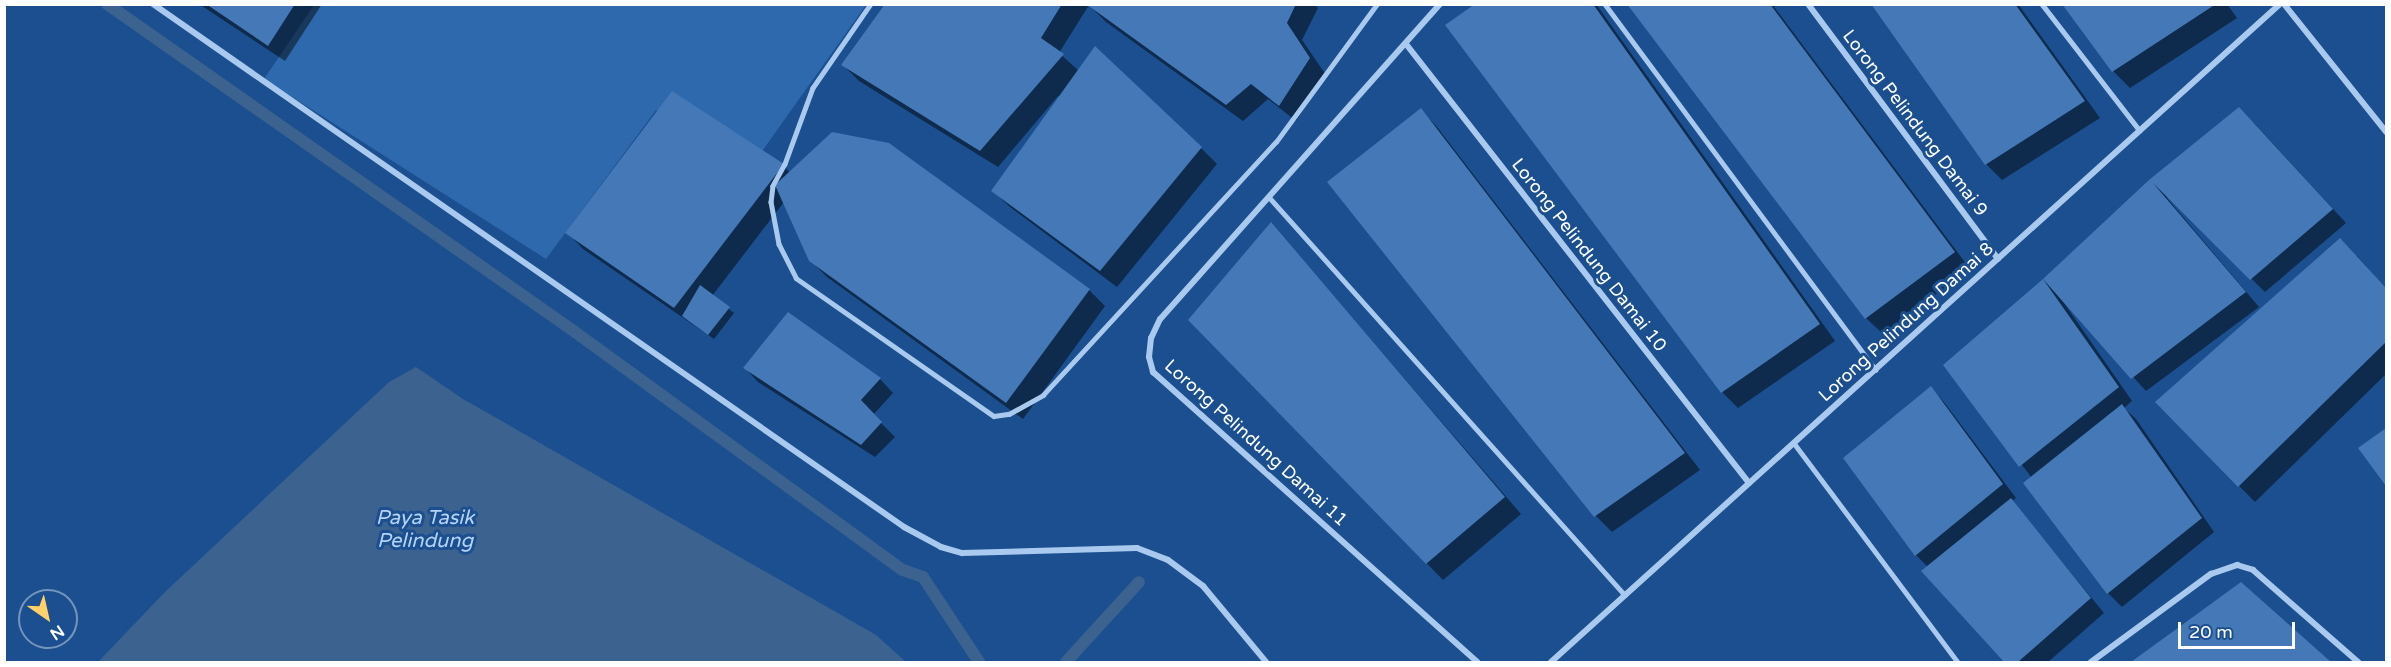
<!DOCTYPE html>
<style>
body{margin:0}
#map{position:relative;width:2391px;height:667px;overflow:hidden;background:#1b4f8f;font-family:"Varela Round",sans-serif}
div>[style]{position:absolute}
.green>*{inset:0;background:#2e69ad}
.water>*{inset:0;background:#3c6290}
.shadow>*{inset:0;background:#0007}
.stream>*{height:12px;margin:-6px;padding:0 6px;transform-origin:6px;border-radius:6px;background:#3c6290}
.building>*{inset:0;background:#4478b7}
.lane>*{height:4.5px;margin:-2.25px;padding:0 2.25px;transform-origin:2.25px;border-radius:2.25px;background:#a9c9ee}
.street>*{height:6px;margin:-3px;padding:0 3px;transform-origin:3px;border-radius:3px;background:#a9c9ee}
span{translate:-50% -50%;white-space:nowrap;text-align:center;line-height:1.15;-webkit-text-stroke:6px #1b4f8f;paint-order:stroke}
.street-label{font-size:18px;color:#fff}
.water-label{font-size:20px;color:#b5d3f5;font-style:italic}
.frame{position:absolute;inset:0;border:6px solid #fff;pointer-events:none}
.north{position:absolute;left:18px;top:589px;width:60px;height:60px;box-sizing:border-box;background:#1b4f8f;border:2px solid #7695bc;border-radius:50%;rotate:146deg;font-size:16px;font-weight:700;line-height:24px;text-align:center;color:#fff}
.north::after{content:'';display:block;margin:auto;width:21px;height:27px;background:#ffd166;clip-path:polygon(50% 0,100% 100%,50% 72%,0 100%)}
.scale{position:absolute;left:2178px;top:622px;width:117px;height:27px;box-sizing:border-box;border:3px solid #fff;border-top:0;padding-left:8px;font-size:18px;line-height:21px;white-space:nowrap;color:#fff;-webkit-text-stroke:4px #1b4f8f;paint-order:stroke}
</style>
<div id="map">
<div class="green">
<div style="clip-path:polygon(314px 5px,866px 5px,750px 168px,656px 110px,546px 259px,264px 79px)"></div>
</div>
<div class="water">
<div style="clip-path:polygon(416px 367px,463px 399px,876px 635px,906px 662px,98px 662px,164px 593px,389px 382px)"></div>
</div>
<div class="shadow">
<div style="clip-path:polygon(199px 4px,322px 4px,285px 61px)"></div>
<div style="clip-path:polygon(887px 4px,1314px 4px,1318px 8px,1302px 40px,1326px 75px,1296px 121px,1268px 99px,1243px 121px,1106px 22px,1089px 5px,1059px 53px,1079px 71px,1201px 148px,1217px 164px,1117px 287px,1010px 207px,993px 191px,1060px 98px,1058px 96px,998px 167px,859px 81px,843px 65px)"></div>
<div style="clip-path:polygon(1477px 4px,1596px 4px,1835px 341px,1738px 408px,1722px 392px)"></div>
<div style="clip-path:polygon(1629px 4px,1772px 4px,1970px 269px,1883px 334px,1866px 318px)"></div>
<div style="clip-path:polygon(1873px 4px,2018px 4px,2100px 118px,2002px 180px,1986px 164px)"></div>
<div style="clip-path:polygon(2064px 4px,2227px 4px,2237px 18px,2130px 88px,2113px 71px)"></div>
<div style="clip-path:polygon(1421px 110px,1437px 127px,1700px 470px,1612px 532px,1596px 516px)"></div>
<div style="clip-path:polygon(2253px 122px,2346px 223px,2265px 292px,2168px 197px,2167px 198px,2259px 307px,2146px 391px,2065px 302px,2064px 303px,2132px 401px,2124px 408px,2136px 419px,2214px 532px,2122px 607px,2108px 593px,2025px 484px,2032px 478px,1945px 365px,2044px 280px,2150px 181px)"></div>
<div style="clip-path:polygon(783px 165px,790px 173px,1089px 290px,1105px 306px,1023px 419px,827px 277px,810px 260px,784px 202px,712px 296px,734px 313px,714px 339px,583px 249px,567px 232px)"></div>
<div style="clip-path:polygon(1271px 224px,1521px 514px,1443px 580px,1190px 320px)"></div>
<div style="clip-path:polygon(2357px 256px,2386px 289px,2386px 374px,2255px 502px,2157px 403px)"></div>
<div style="clip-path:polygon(745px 368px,880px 379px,893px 393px,873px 415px,895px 437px,875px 457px,758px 382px)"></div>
<div style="clip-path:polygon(1931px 388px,1944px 402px,2016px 498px,2012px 501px,2104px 613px,2048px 662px,2006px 662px,1923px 571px,1928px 567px,1916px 555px)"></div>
<div style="clip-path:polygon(2386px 430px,2386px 484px,2360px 449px)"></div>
<div style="clip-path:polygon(2241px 584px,2328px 662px,2133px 662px)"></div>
</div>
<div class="stream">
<div style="left:107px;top:4px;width:571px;rotate:35.02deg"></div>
<div style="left:575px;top:332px;width:405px;rotate:36deg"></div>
<div style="left:903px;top:570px;width:21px;rotate:19deg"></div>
<div style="left:923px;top:577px;width:102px;rotate:56.6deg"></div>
<div style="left:1066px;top:662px;width:108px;rotate:-47.6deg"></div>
</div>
<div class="building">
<div style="clip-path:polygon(206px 4px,295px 4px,268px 46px)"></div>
<div style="clip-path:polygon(885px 4px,1062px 4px,1041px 38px,1064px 54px,980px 151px,841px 65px)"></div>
<div style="clip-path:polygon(1086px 4px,1296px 4px,1287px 23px,1310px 58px,1279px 106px,1251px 84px,1226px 105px)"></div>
<div style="clip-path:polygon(1475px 4px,1593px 4px,1820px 324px,1721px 393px,1445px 25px)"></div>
<div style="clip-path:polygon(1627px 4px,1770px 4px,1955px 252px,1865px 319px)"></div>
<div style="clip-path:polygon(1871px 4px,2015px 4px,2085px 101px,1985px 165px)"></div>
<div style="clip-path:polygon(2062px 4px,2216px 4px,2112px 72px)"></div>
<div style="clip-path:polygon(1095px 46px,1202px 147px,1100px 271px,991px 191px)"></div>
<div style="clip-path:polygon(672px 91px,784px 164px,674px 308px,565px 233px)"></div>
<div style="clip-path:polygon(2239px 107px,2333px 209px,2250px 280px,2153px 183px,2246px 292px,2131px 379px,2043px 279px,2149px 180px)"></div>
<div style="clip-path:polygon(1421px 108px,1685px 453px,1594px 517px,1327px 182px)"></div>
<div style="clip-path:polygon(832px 132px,889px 143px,1090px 289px,1006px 403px,809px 261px,775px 185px)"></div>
<div style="clip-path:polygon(1271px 222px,1505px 497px,1426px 564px,1188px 320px)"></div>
<div style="clip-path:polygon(2340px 238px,2386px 288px,2386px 342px,2238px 487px,2155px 402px)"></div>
<div style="clip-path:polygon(2043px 279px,2119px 387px,2019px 467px,1943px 365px)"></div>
<div style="clip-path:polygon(700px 285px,730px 307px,708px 335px,682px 316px)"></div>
<div style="clip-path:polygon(788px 312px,881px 378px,861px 400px,882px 422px,861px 445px,743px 368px)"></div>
<div style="clip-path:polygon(1931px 386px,2003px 484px,1915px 556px,1843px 458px)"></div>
<div style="clip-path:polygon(2122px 404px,2202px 518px,2107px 594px,2023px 483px)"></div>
<div style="clip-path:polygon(2386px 428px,2386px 486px,2358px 448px)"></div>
<div style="clip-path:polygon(2011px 498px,2091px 598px,2018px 662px,2004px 662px,1921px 571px)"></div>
<div style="clip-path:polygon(2241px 582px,2331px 662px,2131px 662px)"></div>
</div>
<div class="lane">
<div style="left:871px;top:4px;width:102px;rotate:124.6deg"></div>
<div style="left:813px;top:88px;width:81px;rotate:110.2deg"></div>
<div style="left:785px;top:164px;width:25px;rotate:119deg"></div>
<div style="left:773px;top:186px;width:16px;rotate:97deg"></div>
<div style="left:771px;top:202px;width:43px;rotate:79.2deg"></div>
<div style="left:779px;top:244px;width:38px;rotate:63deg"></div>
<div style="left:796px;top:278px;width:241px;rotate:34.9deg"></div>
<div style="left:994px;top:416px;width:15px;rotate:-8deg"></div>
<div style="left:1009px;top:414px;width:39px;rotate:-29deg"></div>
<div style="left:1043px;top:395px;width:344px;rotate:-47.4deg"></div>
<div style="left:1276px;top:142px;width:171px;rotate:-53.8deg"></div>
<div style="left:1605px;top:4px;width:455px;rotate:53.5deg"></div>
<div style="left:2042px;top:4px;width:160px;rotate:52.3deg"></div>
<div style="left:1269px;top:197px;width:534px;rotate:48.19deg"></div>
<div style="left:1794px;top:443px;width:274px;rotate:53.2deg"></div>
</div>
<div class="street">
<div style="left:153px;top:4px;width:915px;rotate:34.85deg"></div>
<div style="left:904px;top:527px;width:42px;rotate:28.4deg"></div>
<div style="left:941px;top:547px;width:22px;rotate:16deg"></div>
<div style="left:962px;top:553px;width:175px;rotate:-1.6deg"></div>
<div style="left:1137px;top:548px;width:33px;rotate:21deg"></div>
<div style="left:1168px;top:560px;width:44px;rotate:36.6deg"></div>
<div style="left:1203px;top:586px;width:99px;rotate:50.3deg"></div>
<div style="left:1440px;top:4px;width:421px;rotate:131.6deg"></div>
<div style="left:1160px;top:319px;width:21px;rotate:115deg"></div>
<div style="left:1151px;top:338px;width:19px;rotate:96deg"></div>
<div style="left:1149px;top:357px;width:16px;rotate:75deg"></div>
<div style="left:1153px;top:372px;width:435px;rotate:41.8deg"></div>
<div style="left:1808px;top:4px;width:318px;rotate:53.3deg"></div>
<div style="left:2284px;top:4px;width:164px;rotate:51.4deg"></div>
<div style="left:1406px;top:44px;width:557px;rotate:52deg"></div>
<div style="left:1551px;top:662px;width:982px;rotate:-42.07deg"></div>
<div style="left:2091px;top:662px;width:149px;rotate:-36.3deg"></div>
<div style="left:2211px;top:574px;width:28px;rotate:-19deg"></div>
<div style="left:2237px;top:565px;width:17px;rotate:17deg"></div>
<div style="left:2253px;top:570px;width:140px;rotate:41.2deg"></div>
</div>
<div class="street-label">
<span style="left:1915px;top:123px;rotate:53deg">Lorong Pelindung Damai 9</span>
<span style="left:1589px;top:255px;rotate:52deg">Lorong Pelindung Damai 10</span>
<span style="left:1906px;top:322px;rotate:-42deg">Lorong Pelindung Damai 8</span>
<span style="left:1256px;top:443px;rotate:42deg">Lorong Pelindung Damai 11</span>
</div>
<div class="water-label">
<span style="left:425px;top:530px">Paya Tasik<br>Pelindung</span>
</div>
<div class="frame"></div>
<div class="north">N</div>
<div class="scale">20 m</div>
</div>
